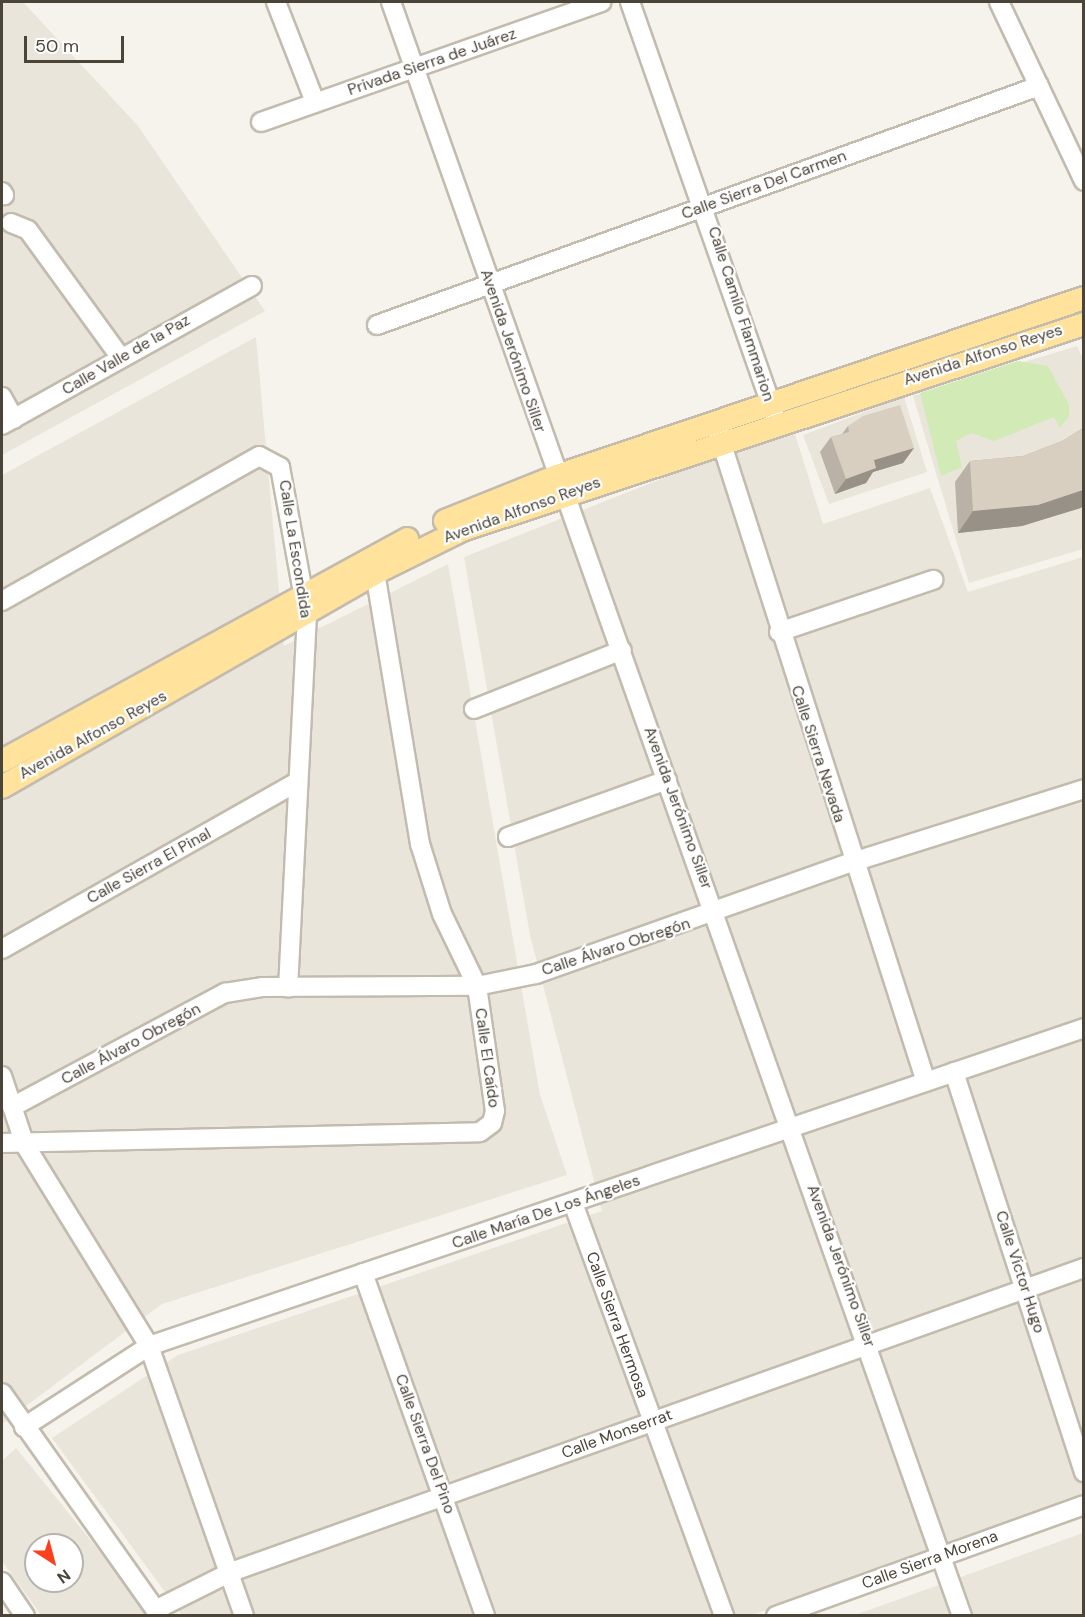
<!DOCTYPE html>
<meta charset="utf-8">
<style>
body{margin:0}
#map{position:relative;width:1085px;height:1617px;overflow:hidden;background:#f6f3ec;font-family:"DM Sans",sans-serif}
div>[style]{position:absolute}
.residential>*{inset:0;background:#eae5da}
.green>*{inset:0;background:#d2eab5}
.roads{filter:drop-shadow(2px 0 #c2bbae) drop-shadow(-2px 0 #c2bbae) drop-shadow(0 2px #c2bbae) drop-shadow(0 -2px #c2bbae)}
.minor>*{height:18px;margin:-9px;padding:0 9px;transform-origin:9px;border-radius:9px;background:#fff}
.major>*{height:22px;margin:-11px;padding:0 11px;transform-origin:11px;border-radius:11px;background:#ffe39c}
.wall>*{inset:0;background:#bab2a6}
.shaded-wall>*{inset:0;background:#979187}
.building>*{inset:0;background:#d8cfc1}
span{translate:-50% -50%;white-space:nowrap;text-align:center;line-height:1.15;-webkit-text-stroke:4.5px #fff;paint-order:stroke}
.street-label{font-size:16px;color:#4b4439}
.frame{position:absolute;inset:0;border:3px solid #4b4439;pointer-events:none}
.north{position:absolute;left:24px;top:1533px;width:60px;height:60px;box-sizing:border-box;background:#fff;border:2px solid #b7b4b0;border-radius:50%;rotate:144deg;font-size:16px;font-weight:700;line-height:24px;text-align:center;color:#4b4439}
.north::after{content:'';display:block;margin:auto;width:21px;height:27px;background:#fc3f1d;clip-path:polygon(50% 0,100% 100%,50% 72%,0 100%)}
.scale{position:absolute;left:24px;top:36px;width:100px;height:27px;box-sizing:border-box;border:3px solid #4b4439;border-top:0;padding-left:8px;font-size:18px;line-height:21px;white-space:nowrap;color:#4b4439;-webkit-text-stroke:4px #fff;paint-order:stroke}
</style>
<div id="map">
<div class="residential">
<div style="clip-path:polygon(2px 2px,23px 2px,138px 126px,265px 311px,2px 455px)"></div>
<div style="clip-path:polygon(256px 337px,284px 646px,448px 564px,540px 1095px,567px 1175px,162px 1304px,2px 1424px,2px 475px)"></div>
<div style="clip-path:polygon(1077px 346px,1084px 361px,1083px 549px,969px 583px,913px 396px)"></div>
<div style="clip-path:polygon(904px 397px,927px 472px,829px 504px,803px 435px)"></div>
<div style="clip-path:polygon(795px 434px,823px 524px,930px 488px,968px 592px,1083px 557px,1083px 1497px,752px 1615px,182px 1615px,52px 1438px,178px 1355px,602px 1211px,530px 935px,464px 557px,699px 464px)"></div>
<div style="clip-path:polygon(evenodd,16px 1448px,151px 1615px,41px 1615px,2px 1561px,2px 1461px,16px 1448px,36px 1545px,72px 1545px,72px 1581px,36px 1581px,36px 1545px)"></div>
<div style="clip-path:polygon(1083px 1533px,1083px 1615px,855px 1615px)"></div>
</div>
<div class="green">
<div style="clip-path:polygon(1018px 361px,1048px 366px,1069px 405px,1069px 416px,1060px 428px,1054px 417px,994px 441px,971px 433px,956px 441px,962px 467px,941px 476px,920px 393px)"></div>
</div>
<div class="roads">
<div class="minor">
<div style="left:276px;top:2px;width:107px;rotate:68.7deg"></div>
<div style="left:391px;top:2px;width:1712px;rotate:70.52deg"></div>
<div style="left:630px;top:2px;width:439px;rotate:70.7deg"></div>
<div style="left:999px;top:2px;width:198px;rotate:64.6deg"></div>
<div style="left:261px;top:122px;width:361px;rotate:-19.4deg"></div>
<div style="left:2px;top:192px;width:4px;rotate:56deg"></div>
<div style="left:11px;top:223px;width:18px;rotate:22deg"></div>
<div style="left:28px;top:230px;width:158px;rotate:54deg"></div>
<div style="left:377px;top:325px;width:704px;rotate:-19.85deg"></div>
<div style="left:2px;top:397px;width:25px;rotate:61deg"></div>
<div style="left:2px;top:425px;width:286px;rotate:-29.1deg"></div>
<div style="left:718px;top:432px;width:682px;rotate:72.26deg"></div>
<div style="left:2px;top:601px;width:295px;rotate:-29.4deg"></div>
<div style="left:259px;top:456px;width:24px;rotate:28deg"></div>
<div style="left:280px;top:467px;width:149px;rotate:79.6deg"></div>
<div style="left:307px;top:614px;width:374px;rotate:92.9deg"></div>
<div style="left:779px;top:632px;width:163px;rotate:-18.7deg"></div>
<div style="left:474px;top:709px;width:159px;rotate:-21.7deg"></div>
<div style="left:508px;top:837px;width:169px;rotate:-19.7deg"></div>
<div style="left:2px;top:949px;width:338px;rotate:-29.5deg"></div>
<div style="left:954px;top:1072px;width:421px;rotate:72deg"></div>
<div style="left:2px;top:1076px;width:73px;rotate:71.6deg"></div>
<div style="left:25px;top:1145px;width:236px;rotate:58.3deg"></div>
<div style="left:149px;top:1346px;width:286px;rotate:70.6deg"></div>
<div style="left:12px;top:1107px;width:242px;rotate:-28.2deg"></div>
<div style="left:225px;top:993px;width:37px;rotate:-9deg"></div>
<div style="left:262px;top:987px;width:215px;rotate:-0.3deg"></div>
<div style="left:477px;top:986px;width:60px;rotate:-11.5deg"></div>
<div style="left:536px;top:974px;width:336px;rotate:-19.5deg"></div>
<div style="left:853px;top:862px;width:242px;rotate:-17.5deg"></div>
<div style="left:2px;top:1143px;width:478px;rotate:-1.3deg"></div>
<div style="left:480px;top:1132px;width:15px;rotate:-37deg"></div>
<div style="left:492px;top:1123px;width:12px;rotate:-76deg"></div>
<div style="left:495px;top:1111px;width:126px;rotate:-98.2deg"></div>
<div style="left:477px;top:986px;width:80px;rotate:-115.9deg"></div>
<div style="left:442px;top:914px;width:73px;rotate:-107.4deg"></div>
<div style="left:420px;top:844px;width:275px;rotate:-99.4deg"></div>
<div style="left:573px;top:1203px;width:440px;rotate:69.9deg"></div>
<div style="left:363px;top:1273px;width:364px;rotate:70.4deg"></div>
<div style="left:2px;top:1393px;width:273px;rotate:54.7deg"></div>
<div style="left:24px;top:1427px;width:149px;rotate:-32.9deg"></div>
<div style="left:149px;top:1346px;width:988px;rotate:-18.78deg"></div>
<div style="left:2px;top:1582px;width:41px;rotate:55.9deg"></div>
<div style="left:155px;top:1610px;width:85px;rotate:-26.6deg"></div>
<div style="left:231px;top:1572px;width:906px;rotate:-19.62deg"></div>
<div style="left:776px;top:1616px;width:327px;rotate:-19.8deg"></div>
</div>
<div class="major">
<div style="left:445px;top:521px;width:121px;rotate:-21.9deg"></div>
<div style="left:557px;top:476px;width:556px;rotate:-18.66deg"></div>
<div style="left:2px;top:761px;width:462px;rotate:-28.7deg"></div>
<div style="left:2px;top:787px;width:430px;rotate:-29.8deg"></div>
<div style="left:375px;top:573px;width:97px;rotate:-26.3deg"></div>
<div style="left:462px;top:530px;width:655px;rotate:-18.32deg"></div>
</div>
</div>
<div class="wall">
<div style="clip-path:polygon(848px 426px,914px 448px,903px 463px,873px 472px,866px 483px,835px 494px,820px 452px,831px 437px,842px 434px)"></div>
<div style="clip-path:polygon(1083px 428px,1083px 506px,1022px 526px,958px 533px,955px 482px,970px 461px,1023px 456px,1062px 441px)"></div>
</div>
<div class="shaded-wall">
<div style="clip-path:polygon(914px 448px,903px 463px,873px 472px,866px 483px,835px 494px,846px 479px,874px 460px)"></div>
<div style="clip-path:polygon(1083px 490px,1083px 506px,1081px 508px,1022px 526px,958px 533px,973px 511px)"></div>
</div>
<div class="building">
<div style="clip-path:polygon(900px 405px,914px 448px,874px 460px,876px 468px,846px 479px,831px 437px,849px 432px,848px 426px,863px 416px)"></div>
<div style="clip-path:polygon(1083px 428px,1083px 490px,1038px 505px,973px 511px,970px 461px,1023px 456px,1062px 441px)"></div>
</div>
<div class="street-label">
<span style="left:432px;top:62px;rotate:-19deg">Privada Sierra de Juárez</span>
<span style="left:764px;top:185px;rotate:-20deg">Calle Sierra Del Carmen</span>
<span style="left:741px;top:314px;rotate:72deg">Calle Camilo Flammarion</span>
<span style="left:513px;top:351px;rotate:71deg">Avenida Jerónimo Siller</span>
<span style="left:126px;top:355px;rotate:-30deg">Calle Valle de la Paz</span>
<span style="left:983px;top:355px;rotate:-18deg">Avenida Alfonso Reyes</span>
<span style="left:522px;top:510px;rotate:-20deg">Avenida Alfonso Reyes</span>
<span style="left:295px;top:549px;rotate:81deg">Calle La Escondida</span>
<span style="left:93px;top:735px;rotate:-29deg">Avenida Alfonso Reyes</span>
<span style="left:818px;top:754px;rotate:72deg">Calle Sierra Nevada</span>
<span style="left:678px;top:808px;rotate:70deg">Avenida Jerónimo Siller</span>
<span style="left:149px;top:866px;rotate:-29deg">Calle Sierra El Pinal</span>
<span style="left:616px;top:947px;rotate:-18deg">Calle Álvaro Obregón</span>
<span style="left:131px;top:1044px;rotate:-28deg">Calle Álvaro Obregón</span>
<span style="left:487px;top:1058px;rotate:82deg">Calle El Caído</span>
<span style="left:546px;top:1212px;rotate:-19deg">Calle María De Los Ángeles</span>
<span style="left:841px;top:1266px;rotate:70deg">Avenida Jerónimo Siller</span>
<span style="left:1020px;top:1272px;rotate:72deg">Calle Víctor Hugo</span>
<span style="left:617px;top:1325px;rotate:70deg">Calle Sierra Hermosa</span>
<span style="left:617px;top:1434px;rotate:-20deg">Calle Monserrat</span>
<span style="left:425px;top:1444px;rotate:70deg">Calle Sierra Del Pino</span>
<span style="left:930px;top:1560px;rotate:-20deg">Calle Sierra Morena</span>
</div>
<div class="frame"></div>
<div class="north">N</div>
<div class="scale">50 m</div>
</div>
